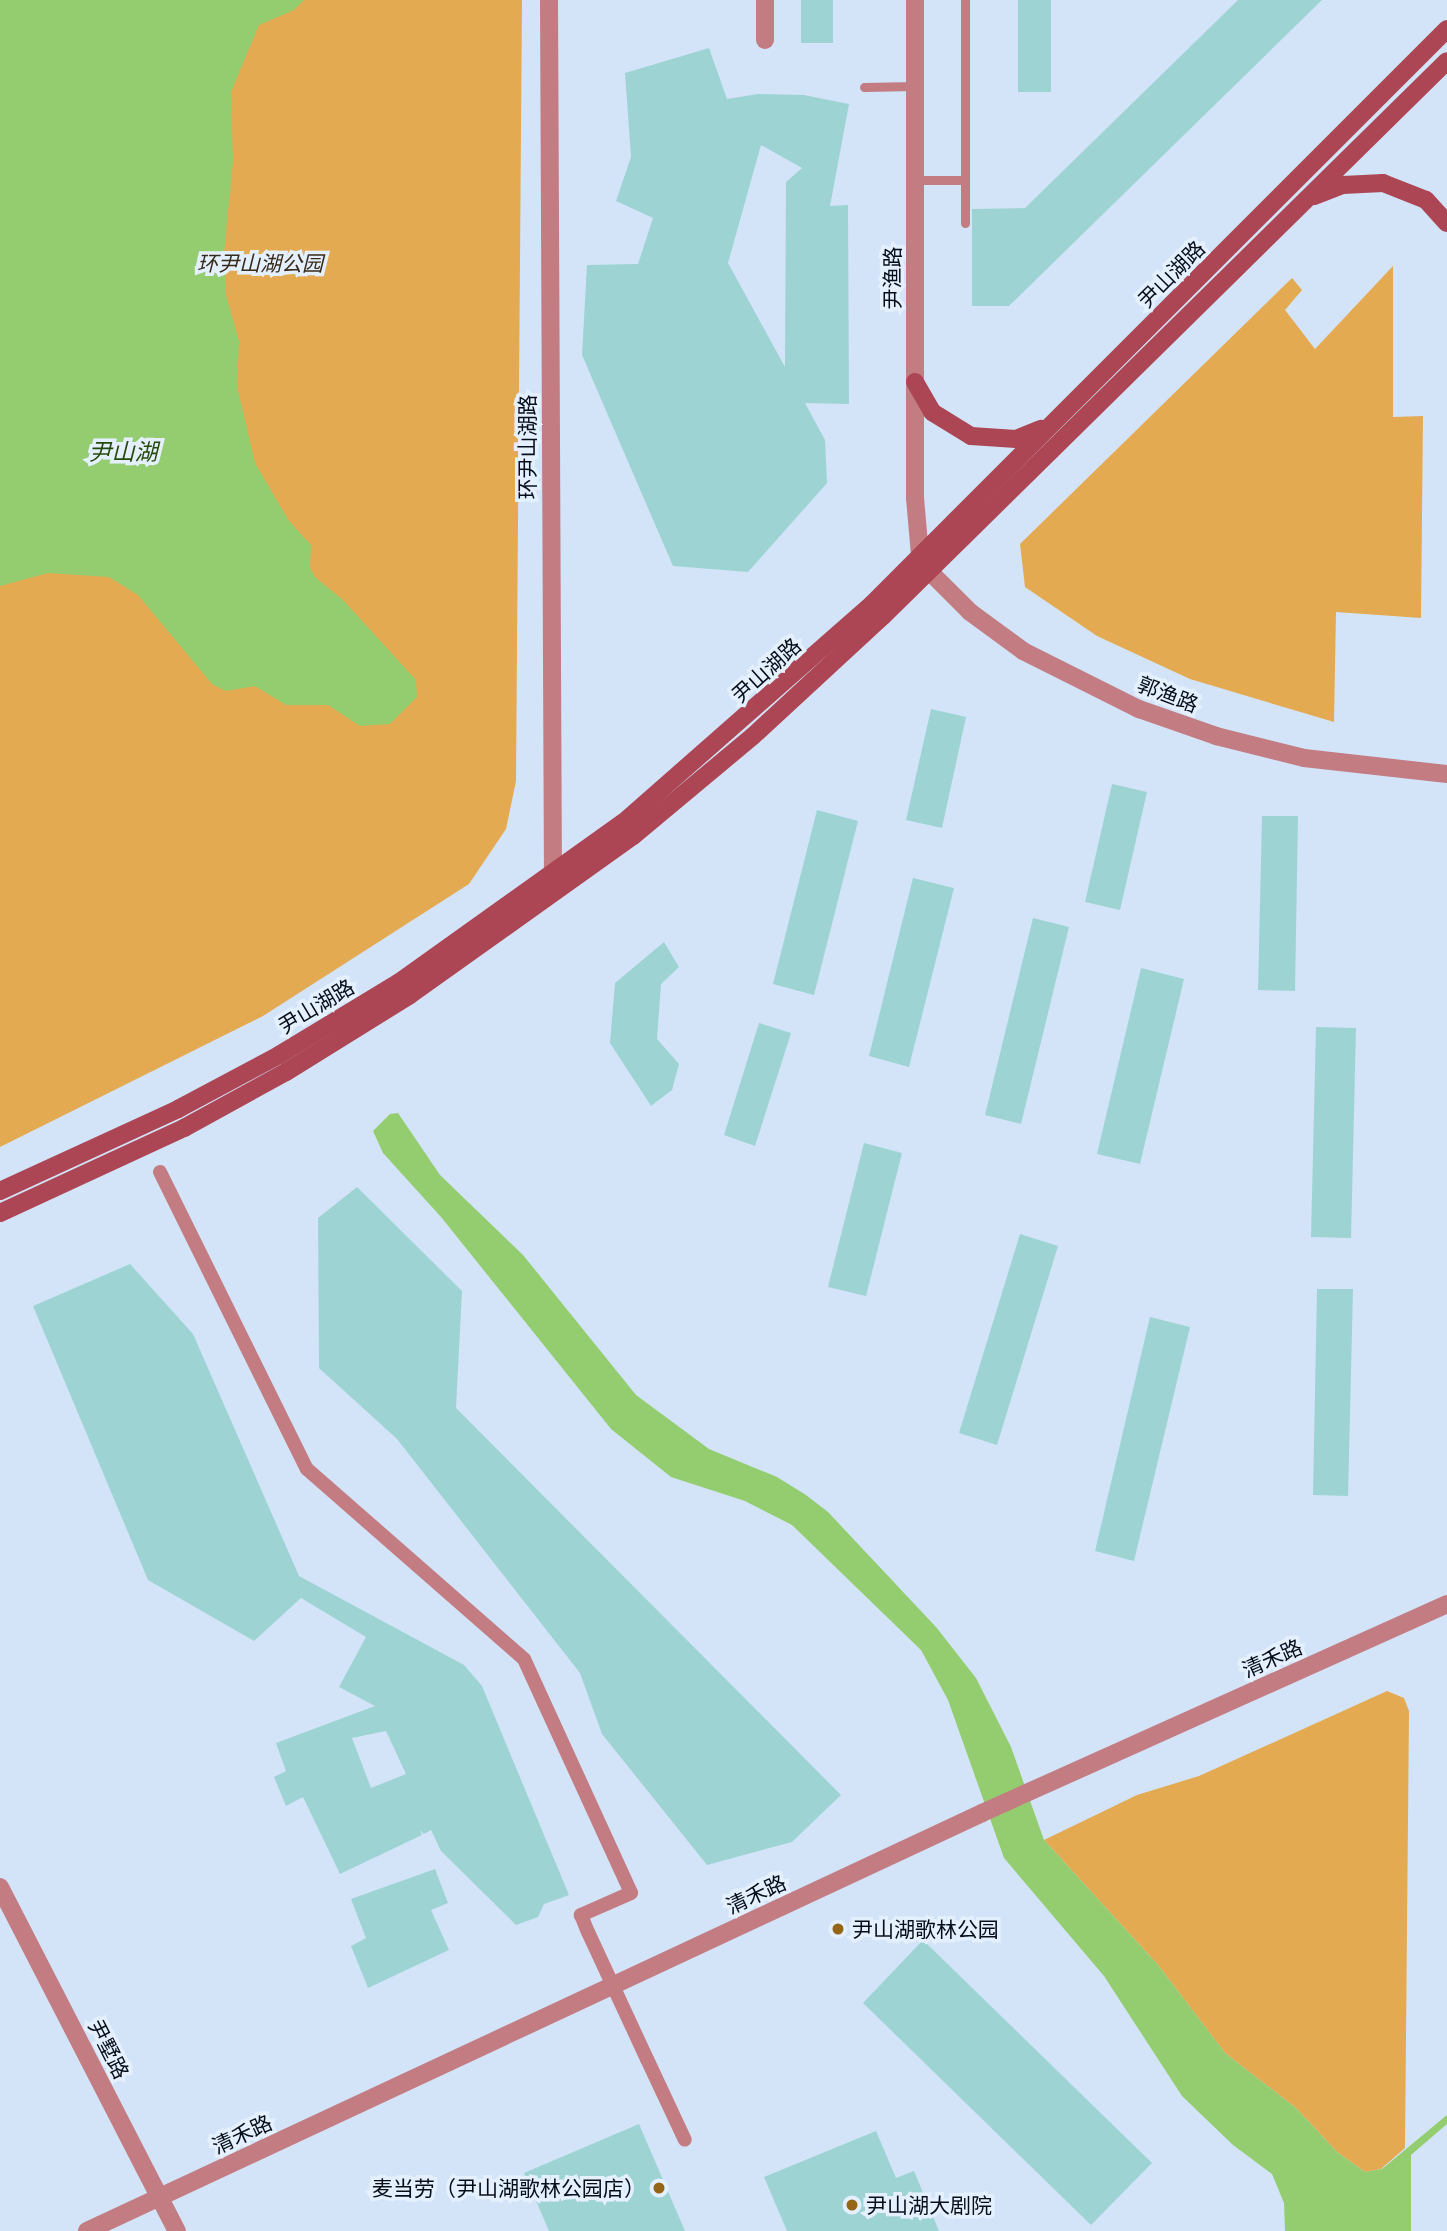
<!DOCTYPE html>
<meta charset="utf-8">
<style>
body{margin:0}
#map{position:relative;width:1447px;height:2231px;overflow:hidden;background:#d3e4f9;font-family:"PT Serif","Noto Sans SC",serif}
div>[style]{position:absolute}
.green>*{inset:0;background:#e4aa52}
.water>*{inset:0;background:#93cd70}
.pier>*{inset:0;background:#d3e4f9}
.building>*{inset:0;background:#9dd4d3}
.service>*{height:9px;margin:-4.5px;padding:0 4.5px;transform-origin:4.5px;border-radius:4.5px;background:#c37c82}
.pedestrian>*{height:14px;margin:-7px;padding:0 7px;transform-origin:7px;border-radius:7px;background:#c37c82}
.minor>*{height:18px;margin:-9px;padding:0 9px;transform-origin:9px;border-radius:9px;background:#c37c82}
.tertiary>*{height:18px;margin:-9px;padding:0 9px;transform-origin:9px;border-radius:9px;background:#c37c82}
.secondary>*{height:18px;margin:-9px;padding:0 9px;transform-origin:9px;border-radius:9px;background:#ad4654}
.pedestrian-bridge>*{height:14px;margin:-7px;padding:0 7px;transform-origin:7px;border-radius:7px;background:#c37c82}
.dots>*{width:19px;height:19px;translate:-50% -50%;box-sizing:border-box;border:4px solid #e5f0ff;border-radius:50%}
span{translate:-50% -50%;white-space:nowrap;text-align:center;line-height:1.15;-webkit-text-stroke:7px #e5f0ff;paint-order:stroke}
.park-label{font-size:21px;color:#372a19;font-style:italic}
.street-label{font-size:21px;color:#050d18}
.poi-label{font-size:21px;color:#050d18}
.left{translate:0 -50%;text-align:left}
.right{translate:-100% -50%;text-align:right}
.water-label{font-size:23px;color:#264a07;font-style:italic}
</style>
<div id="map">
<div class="green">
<div style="clip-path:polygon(0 0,522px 0,516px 781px,506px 829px,469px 884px,263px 1016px,0 1147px)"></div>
<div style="clip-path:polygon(1393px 266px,1393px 417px,1423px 416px,1421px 618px,1336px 612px,1334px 722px,1190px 679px,1097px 636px,1025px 587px,1020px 544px,1292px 278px,1302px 290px,1285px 310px,1315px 349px)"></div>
<div style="clip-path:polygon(1387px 1691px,1404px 1698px,1409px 1711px,1405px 2148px,1381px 2169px,1365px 2172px,1337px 2152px,1296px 2108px,1225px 2053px,1158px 1965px,1044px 1840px,1137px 1795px,1199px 1776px)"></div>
</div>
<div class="water">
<div style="clip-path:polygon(0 0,304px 0,294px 10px,259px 25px,231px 92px,233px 161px,224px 255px,226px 295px,239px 341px,237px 386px,255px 463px,289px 521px,311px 545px,310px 567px,315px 577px,343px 600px,416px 680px,417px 697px,390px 724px,360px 726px,328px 705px,286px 705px,255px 686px,226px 691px,212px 684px,138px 595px,109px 577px,48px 573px,0 586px)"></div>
<div style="clip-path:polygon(398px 1113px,440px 1175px,523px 1255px,636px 1395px,709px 1449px,777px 1477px,806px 1495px,828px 1512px,936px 1627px,976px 1678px,1011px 1747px,1044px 1840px,1158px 1965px,1225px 2053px,1296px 2108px,1337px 2152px,1365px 2172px,1382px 2169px,1447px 2115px,1447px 2206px,1416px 2231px,1285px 2231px,1284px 2203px,1272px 2174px,1233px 2145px,1182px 2096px,1104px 1976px,1004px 1858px,948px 1700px,921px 1650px,792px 1525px,745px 1501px,671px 1477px,611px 1429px,441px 1217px,383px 1153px,373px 1131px,390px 1114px)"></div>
</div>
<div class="pier">
<div style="clip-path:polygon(1447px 2124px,1447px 2211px,1422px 2231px,1411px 2231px,1411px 2155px)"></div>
</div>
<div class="building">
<div style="clip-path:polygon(801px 0,833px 0,833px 43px,801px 43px)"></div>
<div style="clip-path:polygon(1018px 0,1051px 0,1051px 92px,1018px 92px)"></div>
<div style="clip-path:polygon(1238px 0,1322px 0,1009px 306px,972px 306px,972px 209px,1025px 208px)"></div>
<div style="clip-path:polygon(evenodd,709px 48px,727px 99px,758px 94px,804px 95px,849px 104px,830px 206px,848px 205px,849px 404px,805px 403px,825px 440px,827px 483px,748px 572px,673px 566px,582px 355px,587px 265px,638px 264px,653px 218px,616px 201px,631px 157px,625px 73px,709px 48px,761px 145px,802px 168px,786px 182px,785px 367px,728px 263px,761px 145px)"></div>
<div style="clip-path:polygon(931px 709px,966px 717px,942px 828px,906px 820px)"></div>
<div style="clip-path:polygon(1112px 784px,1147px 792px,1120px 910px,1085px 902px)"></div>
<div style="clip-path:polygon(817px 810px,858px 821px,814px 995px,773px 984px)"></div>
<div style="clip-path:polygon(1262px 816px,1298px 816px,1295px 991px,1258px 990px)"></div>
<div style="clip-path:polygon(913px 878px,954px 888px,909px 1067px,869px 1056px)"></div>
<div style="clip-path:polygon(1033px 918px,1069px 927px,1021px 1124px,985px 1115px)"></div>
<div style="clip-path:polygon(664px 942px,679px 967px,661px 984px,657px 1039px,679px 1064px,672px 1090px,651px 1106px,610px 1043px,615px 983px)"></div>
<div style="clip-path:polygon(1141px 968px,1184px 979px,1140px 1164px,1097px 1154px)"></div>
<div style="clip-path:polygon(759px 1023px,791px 1033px,755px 1146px,724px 1135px)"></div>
<div style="clip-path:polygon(1316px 1027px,1356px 1028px,1351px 1238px,1311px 1237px)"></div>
<div style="clip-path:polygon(864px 1143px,902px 1153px,866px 1296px,828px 1287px)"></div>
<div style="clip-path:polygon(357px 1187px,462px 1291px,456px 1408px,841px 1795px,792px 1842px,707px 1865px,602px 1734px,580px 1673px,397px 1439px,319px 1368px,318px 1218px)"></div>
<div style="clip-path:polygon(1020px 1234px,1058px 1246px,997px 1445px,959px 1433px)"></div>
<div style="clip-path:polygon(evenodd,130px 1264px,193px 1334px,299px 1576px,464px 1665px,482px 1686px,569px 1895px,544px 1904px,538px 1917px,516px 1925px,441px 1851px,431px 1830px,424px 1834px,420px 1830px,422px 1835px,340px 1874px,303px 1797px,286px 1806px,274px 1777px,286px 1771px,276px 1743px,375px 1706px,339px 1687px,366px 1637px,301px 1598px,254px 1641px,148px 1580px,33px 1306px,130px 1264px,386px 1731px,406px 1774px,371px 1788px,352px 1738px,386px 1731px)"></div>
<div style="clip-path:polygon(1317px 1289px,1353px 1289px,1348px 1496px,1313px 1495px)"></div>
<div style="clip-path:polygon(1150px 1317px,1190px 1327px,1134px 1561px,1095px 1551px)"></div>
<div style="clip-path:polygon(435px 1869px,448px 1903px,431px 1910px,449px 1950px,368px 1988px,351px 1946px,366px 1938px,351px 1899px)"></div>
<div style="clip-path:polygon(923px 1940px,1152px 2163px,1091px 2225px,863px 2003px)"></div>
<div style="clip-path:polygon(639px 2124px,685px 2231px,549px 2231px,524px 2173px)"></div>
<div style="clip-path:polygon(876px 2131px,896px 2178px,914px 2171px,939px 2231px,787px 2231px,764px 2177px)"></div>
</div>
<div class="service">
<div style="left:864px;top:87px;width:51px;rotate:-1.1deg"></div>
<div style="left:915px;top:180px;width:49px"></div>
<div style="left:965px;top:223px;width:223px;rotate:-90deg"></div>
</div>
<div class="pedestrian">
<div style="left:160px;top:1172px;width:331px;rotate:63.7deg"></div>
<div style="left:307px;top:1469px;width:288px;rotate:41.2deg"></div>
<div style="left:524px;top:1659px;width:257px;rotate:65.4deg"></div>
<div style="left:631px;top:1893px;width:55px;rotate:156.3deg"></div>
<div style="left:581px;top:1915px;width:18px;rotate:68deg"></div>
<div style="left:647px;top:2059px;width:89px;rotate:64.9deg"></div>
</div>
<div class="minor">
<div style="left:765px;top:0;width:40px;rotate:90deg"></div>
</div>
<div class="tertiary">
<div style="left:549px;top:0;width:885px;rotate:89.74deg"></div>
<div style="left:915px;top:0;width:498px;rotate:90deg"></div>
<div style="left:915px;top:498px;width:57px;rotate:85deg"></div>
<div style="left:920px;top:555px;width:17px;rotate:62deg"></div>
<div style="left:928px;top:570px;width:59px;rotate:45deg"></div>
<div style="left:970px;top:612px;width:66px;rotate:36.3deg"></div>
<div style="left:1023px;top:651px;width:130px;rotate:26.6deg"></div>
<div style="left:1139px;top:709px;width:82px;rotate:19.3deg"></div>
<div style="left:1216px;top:736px;width:91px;rotate:14deg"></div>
<div style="left:1304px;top:758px;width:144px;rotate:6.4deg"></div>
<div style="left:0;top:1887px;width:387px;rotate:62.8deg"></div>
<div style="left:87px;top:2231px;width:988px;rotate:-25.03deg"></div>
<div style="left:982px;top:1813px;width:510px;rotate:-24.2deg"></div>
</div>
<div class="secondary">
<div style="left:1314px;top:196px;width:31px;rotate:-21deg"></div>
<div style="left:1343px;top:185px;width:40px;rotate:-2.9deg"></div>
<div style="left:1383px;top:183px;width:46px;rotate:21.6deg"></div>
<div style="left:1426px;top:200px;width:31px;rotate:48deg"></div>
<div style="left:915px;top:382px;width:34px;rotate:60deg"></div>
<div style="left:932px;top:412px;width:46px;rotate:31.6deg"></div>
<div style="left:971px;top:436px;width:45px;rotate:3.8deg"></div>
<div style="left:1016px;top:439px;width:27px;rotate:-22deg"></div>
<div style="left:0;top:1191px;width:196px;rotate:-24.7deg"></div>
<div style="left:178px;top:1109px;width:115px;rotate:-28.1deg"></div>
<div style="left:279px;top:1055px;width:139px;rotate:-31.2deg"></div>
<div style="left:398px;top:983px;width:277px;rotate:-35.5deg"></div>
<div style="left:624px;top:822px;width:330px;rotate:-41.3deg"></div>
<div style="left:872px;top:604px;width:813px;rotate:-45deg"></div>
<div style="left:0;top:1213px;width:203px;rotate:-24.8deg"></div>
<div style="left:184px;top:1128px;width:116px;rotate:-28.8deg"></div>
<div style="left:286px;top:1072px;width:146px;rotate:-31.8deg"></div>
<div style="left:410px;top:995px;width:274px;rotate:-35.5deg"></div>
<div style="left:633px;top:836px;width:156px;rotate:-39.8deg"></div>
<div style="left:753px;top:736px;width:177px;rotate:-42.7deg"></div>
<div style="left:883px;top:616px;width:791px;rotate:-44.54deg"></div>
</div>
<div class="pedestrian-bridge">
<div style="left:588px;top:1932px;width:140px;rotate:65.1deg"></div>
</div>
<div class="dots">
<div style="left:838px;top:1929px;background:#956615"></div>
<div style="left:659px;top:2188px;background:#956615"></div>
<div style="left:852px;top:2205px;background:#956615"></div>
</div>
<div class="park-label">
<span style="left:260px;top:263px">环尹山湖公园</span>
</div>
<div class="street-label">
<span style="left:1171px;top:274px;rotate:-45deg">尹山湖路</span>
<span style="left:892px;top:278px;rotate:-90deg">尹渔路</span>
<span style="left:527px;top:447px;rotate:-90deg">环尹山湖路</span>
<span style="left:766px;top:670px;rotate:-42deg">尹山湖路</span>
<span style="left:1168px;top:694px;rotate:21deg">郭渔路</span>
<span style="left:316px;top:1006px;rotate:-31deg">尹山湖路</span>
<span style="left:1272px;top:1658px;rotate:-24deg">清禾路</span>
<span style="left:756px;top:1894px;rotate:-25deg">清禾路</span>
<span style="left:109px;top:2049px;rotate:63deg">尹墅路</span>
<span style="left:242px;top:2134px;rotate:-25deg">清禾路</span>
</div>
<div class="poi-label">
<span class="left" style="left:852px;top:1929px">尹山湖歌林公园</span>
<span class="right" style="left:645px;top:2188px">麦当劳（尹山湖歌林公园店）</span>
<span class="left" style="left:866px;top:2205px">尹山湖大剧院</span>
</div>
<div class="water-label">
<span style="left:123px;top:452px">尹山湖</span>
</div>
</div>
